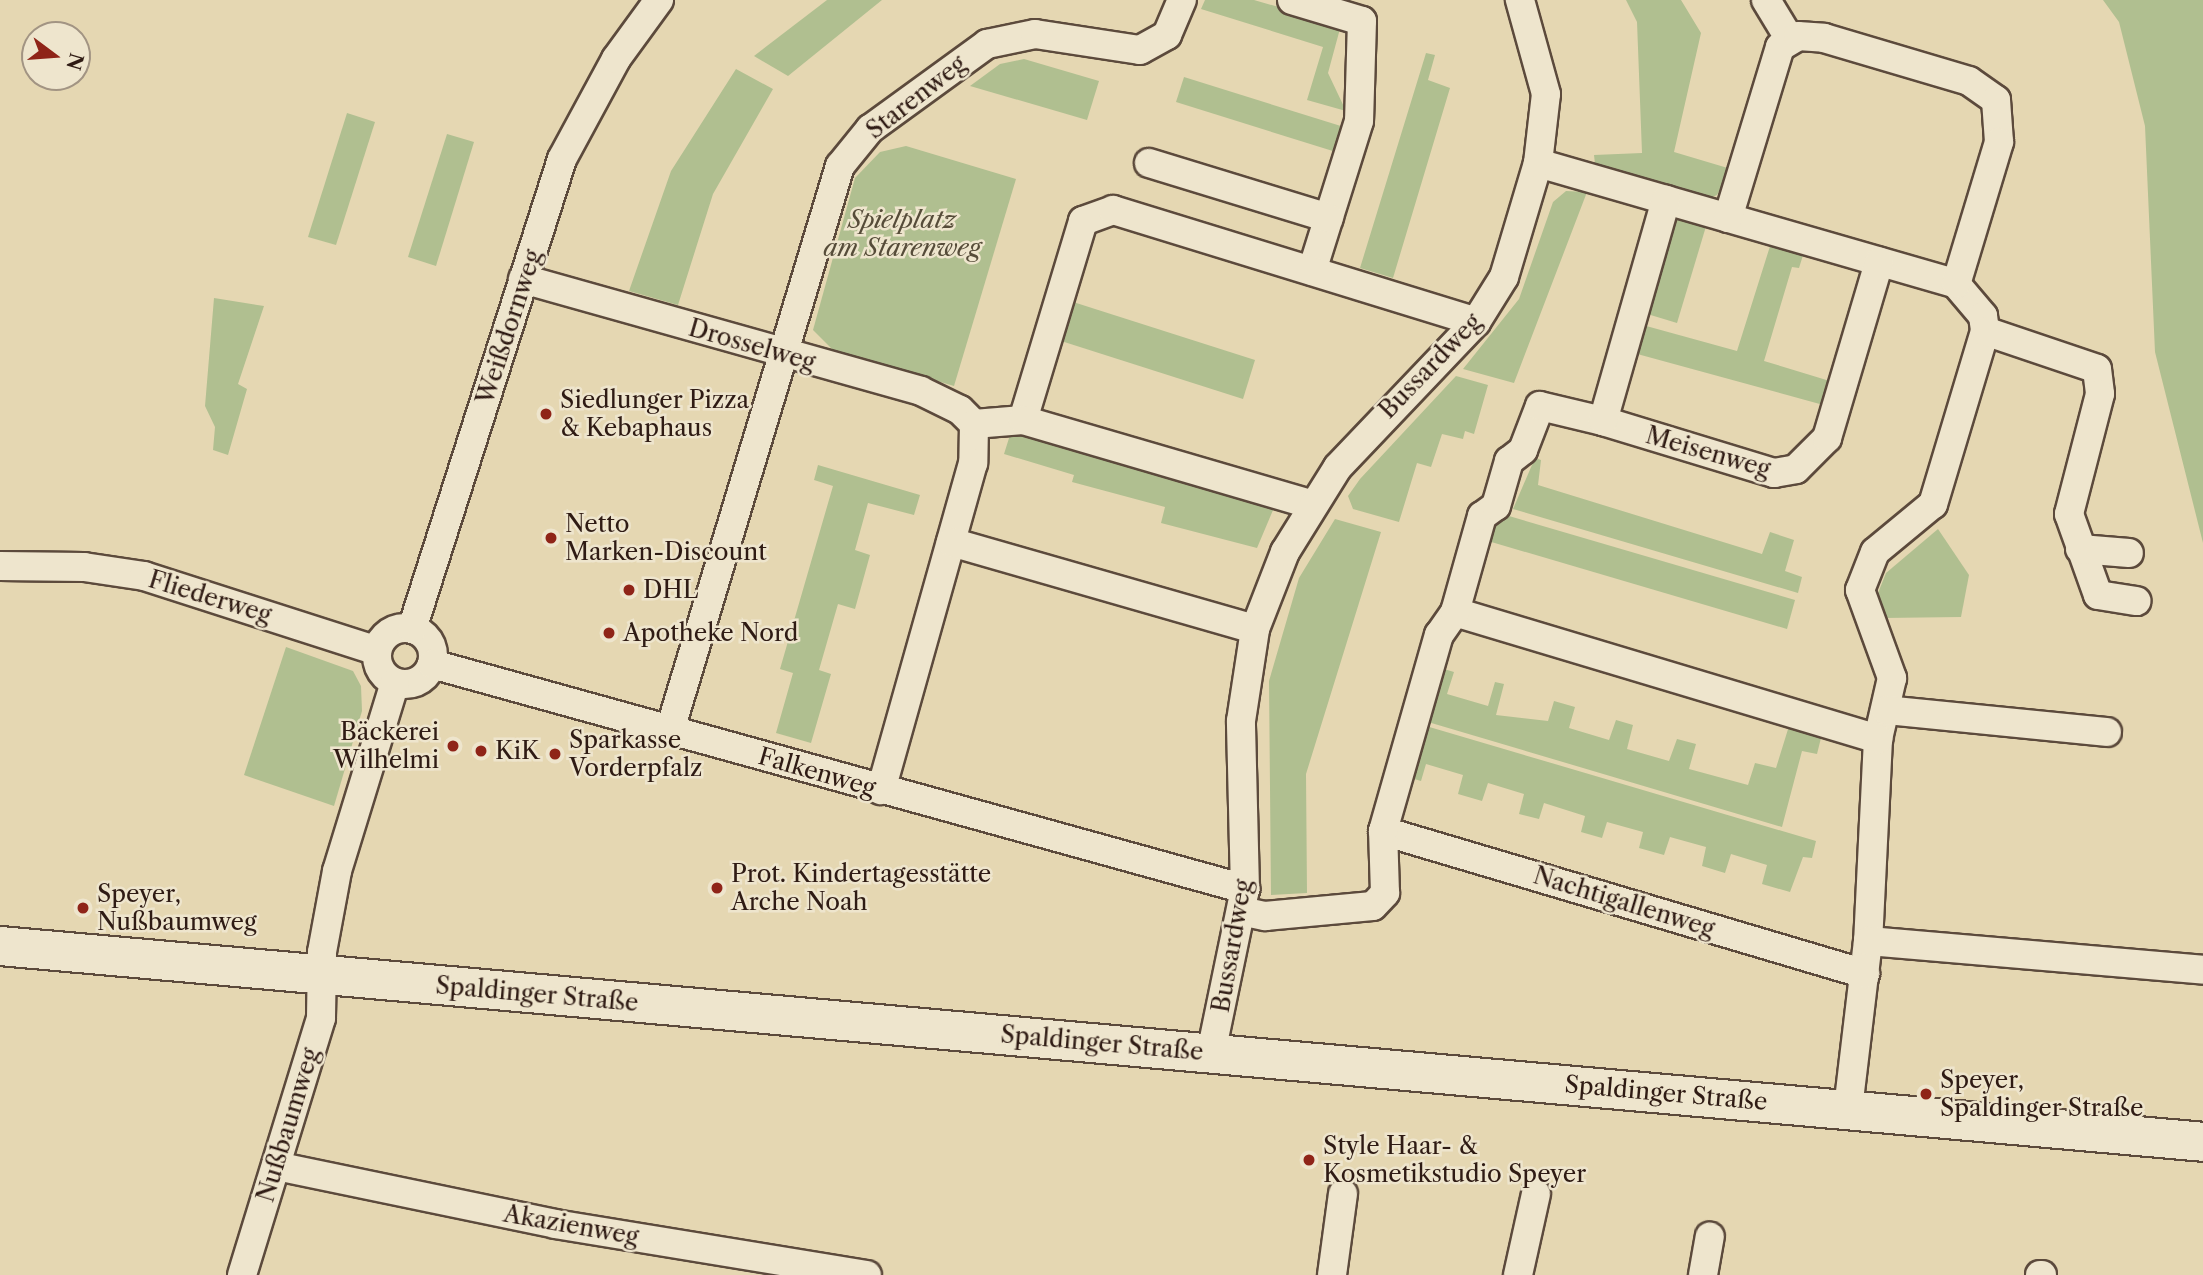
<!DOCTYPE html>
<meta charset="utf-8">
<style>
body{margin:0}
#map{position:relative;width:2203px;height:1275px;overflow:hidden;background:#e5d7b2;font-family:"Libre Caslon Text",serif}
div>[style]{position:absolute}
.green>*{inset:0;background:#b0bf90}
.roads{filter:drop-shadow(2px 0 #5c4a3c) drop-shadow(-2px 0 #5c4a3c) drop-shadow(0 2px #5c4a3c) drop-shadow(0 -2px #5c4a3c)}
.street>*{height:28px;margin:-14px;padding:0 14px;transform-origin:14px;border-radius:14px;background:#eee5cd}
.street>.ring{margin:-14px;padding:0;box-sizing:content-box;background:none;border:28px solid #eee5cd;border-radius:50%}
.secondary>*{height:38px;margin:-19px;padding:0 19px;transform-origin:19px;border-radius:19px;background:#eee5cd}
.dots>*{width:19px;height:19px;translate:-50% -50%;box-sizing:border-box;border:4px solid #eee5cd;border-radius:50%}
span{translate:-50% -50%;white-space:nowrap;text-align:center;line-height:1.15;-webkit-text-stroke:5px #eee5cd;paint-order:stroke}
.street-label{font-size:24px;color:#2f1b14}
.park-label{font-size:24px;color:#564c39;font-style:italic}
.poi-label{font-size:24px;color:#2f1b14}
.left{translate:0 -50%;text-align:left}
.right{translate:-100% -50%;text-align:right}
.north{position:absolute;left:21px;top:21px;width:70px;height:70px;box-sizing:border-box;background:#eee5cd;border:2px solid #a29483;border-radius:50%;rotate:106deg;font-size:19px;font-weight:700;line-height:28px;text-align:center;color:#2f1b14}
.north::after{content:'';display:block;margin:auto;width:24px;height:32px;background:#8f2418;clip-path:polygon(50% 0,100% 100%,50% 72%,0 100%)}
</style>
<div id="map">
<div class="green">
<div style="clip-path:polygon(827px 0,882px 0,788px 76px,754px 56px)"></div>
<div style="clip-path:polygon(1205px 0,1254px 0,1341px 25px,1328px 73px,1346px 111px,1307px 100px,1323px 47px,1201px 9px)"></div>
<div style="clip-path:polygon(1626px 0,1681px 0,1701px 33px,1674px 152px,1731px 169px,1717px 195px,1708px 199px,1595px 164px,1594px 155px,1642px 153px,1637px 22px)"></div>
<div style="clip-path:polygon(2103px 0,2203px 0,2203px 543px,2155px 352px,2145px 126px,2119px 22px)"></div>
<div style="clip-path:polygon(1426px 53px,1435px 55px,1428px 80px,1450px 88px,1393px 278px,1360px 268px)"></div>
<div style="clip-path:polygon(1024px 59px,1099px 81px,1087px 120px,970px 86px,1000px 64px)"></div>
<div style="clip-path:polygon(736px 69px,773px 89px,713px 194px,678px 305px,629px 291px,671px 171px)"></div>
<div style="clip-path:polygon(1184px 77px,1344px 127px,1336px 152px,1176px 102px)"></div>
<div style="clip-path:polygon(347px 113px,375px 122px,336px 245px,308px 237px)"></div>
<div style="clip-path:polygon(447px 134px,474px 142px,436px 266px,408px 257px)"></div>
<div style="clip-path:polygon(906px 146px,1016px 179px,954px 386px,833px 350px,813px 330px,855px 178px,880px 152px)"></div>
<div style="clip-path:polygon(1566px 191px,1587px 192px,1514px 383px,1463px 369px,1519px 299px,1553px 202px)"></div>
<div style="clip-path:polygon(1676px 216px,1707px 223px,1677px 323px,1644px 313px)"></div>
<div style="clip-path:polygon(1771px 243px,1804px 252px,1799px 268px,1792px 267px,1764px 361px,1833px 382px,1827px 406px,1630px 352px,1639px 324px,1737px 351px)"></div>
<div style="clip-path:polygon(214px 298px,264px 306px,238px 384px,247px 389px,228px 455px,213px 450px,215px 427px,205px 406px)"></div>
<div style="clip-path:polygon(1070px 301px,1255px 360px,1243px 399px,1058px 340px)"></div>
<div style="clip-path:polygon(1456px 376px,1488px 385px,1474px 434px,1465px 431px,1463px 439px,1442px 434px,1431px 467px,1417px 463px,1399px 522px,1353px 509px,1348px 496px,1360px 479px)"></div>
<div style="clip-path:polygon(1026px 431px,1276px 503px,1257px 548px,1161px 523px,1165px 507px,1072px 482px,1074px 475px,1004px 454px,1010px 435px)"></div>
<div style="clip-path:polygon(1535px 458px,1541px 460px,1538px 485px,1762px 554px,1770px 532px,1794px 540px,1785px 571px,1802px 577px,1798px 593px,1513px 509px)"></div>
<div style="clip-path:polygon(818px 465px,920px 495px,914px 515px,868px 503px,855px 550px,870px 555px,855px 609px,838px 604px,819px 670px,831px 674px,811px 743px,776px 733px,793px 673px,780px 669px,833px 486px,814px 480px)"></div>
<div style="clip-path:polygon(1509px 516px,1795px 600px,1787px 629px,1488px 541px,1494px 523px)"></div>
<div style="clip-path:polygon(1335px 519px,1381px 532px,1306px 774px,1307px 893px,1271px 895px,1269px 681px,1299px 578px)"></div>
<div style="clip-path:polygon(1938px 529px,1969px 575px,1961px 617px,1883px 618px,1876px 598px,1886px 573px)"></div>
<div style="clip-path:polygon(286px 647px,353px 671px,361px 686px,362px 711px,334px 806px,244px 775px)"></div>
<div style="clip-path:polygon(1444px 669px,1454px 672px,1447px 694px,1488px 706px,1495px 682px,1504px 684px,1496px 715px,1548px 721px,1554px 701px,1575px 707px,1569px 728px,1609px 740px,1616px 720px,1633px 725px,1627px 749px,1669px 761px,1677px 739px,1696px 744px,1689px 769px,1748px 785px,1755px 763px,1776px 768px,1789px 726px,1822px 734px,1817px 754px,1802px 751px,1782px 827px,1428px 722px)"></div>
<div style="clip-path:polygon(1426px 726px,1816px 841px,1812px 858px,1803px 857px,1790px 892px,1762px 884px,1767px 865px,1731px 854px,1725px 873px,1702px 866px,1706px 847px,1670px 837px,1664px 855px,1639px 848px,1643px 832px,1607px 822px,1602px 838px,1581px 832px,1585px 816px,1544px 803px,1539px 819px,1519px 814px,1524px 794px,1488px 783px,1482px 801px,1458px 794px,1463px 775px,1426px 764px,1421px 781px,1411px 778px)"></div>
</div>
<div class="roads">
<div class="street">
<div style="left:1292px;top:0;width:73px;rotate:16.7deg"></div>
<div style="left:1362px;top:21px;width:100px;rotate:91.7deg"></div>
<div style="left:1359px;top:121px;width:157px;rotate:107.4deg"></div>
<div style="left:1766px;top:0;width:44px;rotate:58.8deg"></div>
<div style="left:1149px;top:163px;width:188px;rotate:17deg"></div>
<div style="left:1538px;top:163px;width:435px;rotate:16.1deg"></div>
<div style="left:1956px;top:284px;width:42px;rotate:49.8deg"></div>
<div style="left:1983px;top:316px;width:15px;rotate:82deg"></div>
<div style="left:1985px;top:331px;width:181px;rotate:106.7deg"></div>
<div style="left:1933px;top:504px;width:75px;rotate:140.4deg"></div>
<div style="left:1875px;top:552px;width:41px;rotate:111.5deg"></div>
<div style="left:1860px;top:590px;width:94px;rotate:70deg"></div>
<div style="left:1892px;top:678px;width:63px;rotate:102.9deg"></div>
<div style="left:1878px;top:739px;width:202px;rotate:92.8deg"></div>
<div style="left:1868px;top:941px;width:169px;rotate:96.8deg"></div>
<div style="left:1728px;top:218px;width:179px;rotate:-73.1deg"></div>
<div style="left:1780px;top:47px;width:21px;rotate:-31deg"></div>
<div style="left:1798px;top:36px;width:26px;rotate:4deg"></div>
<div style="left:1824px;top:38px;width:151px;rotate:16.5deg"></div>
<div style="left:1969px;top:81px;width:33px;rotate:35deg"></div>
<div style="left:1996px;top:100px;width:42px;rotate:85.9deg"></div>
<div style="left:1999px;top:142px;width:148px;rotate:106.8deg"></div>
<div style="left:523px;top:279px;width:413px;rotate:15.7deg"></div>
<div style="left:921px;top:391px;width:43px;rotate:26deg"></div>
<div style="left:960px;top:410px;width:20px;rotate:45deg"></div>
<div style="left:974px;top:424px;width:39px;rotate:91deg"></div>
<div style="left:973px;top:463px;width:340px;rotate:105.7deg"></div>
<div style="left:1985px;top:331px;width:118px;rotate:18.7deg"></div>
<div style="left:2097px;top:369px;width:25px;rotate:83deg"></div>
<div style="left:2100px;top:394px;width:124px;rotate:104.5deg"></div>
<div style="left:2069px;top:514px;width:86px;rotate:70.3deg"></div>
<div style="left:2098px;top:595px;width:39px;rotate:9deg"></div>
<div style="left:1023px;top:420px;width:208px;rotate:-73.2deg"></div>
<div style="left:1083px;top:221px;width:32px;rotate:-20deg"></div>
<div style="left:1113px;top:210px;width:380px;rotate:17.1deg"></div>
<div style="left:1603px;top:421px;width:179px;rotate:16.9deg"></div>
<div style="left:1774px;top:473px;width:22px;rotate:-10deg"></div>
<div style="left:1796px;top:469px;width:44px;rotate:-45deg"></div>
<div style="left:1827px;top:438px;width:184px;rotate:-73.5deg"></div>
<div style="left:974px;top:424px;width:49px;rotate:-4.7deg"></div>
<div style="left:1023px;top:420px;width:302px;rotate:16.3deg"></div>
<div style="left:951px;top:542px;width:316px;rotate:16deg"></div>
<div style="left:2080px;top:549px;width:49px;rotate:4.7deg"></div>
<div style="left:0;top:566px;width:84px;rotate:0.7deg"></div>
<div style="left:84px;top:567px;width:61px;rotate:8.5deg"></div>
<div style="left:144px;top:576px;width:245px;rotate:17.8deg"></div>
<div style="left:1455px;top:612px;width:442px;rotate:16.7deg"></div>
<div class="ring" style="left:377px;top:628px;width:28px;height:28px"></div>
<div style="left:412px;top:629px;width:493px;rotate:-72.3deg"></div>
<div style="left:562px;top:159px;width:114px;rotate:-61.6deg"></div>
<div style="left:616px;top:59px;width:73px;rotate:-53.9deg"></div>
<div style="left:432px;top:664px;width:844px;rotate:15.47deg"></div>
<div style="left:1886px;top:710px;width:222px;rotate:5.7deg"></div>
<div style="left:670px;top:730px;width:589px;rotate:-73.23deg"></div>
<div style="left:840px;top:166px;width:48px;rotate:-51deg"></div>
<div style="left:870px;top:129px;width:145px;rotate:-36deg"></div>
<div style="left:987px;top:44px;width:49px;rotate:-11.8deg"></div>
<div style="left:1035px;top:34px;width:106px;rotate:8.7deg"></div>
<div style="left:1140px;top:50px;width:31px;rotate:-29deg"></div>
<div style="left:1167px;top:35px;width:38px;rotate:-67deg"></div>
<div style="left:1383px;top:831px;width:503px;rotate:16.52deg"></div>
<div style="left:1241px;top:911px;width:25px;rotate:12deg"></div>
<div style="left:1265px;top:916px;width:108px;rotate:-5.3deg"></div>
<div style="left:1373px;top:906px;width:18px;rotate:-47deg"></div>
<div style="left:1385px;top:893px;width:62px;rotate:-91.8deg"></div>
<div style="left:1383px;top:831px;width:204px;rotate:-74.1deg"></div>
<div style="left:1439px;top:635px;width:28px;rotate:-55deg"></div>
<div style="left:1455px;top:612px;width:100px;rotate:-74.3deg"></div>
<div style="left:1482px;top:516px;width:17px;rotate:-36deg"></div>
<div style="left:1496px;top:506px;width:47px;rotate:-73.9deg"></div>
<div style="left:1509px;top:461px;width:18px;rotate:-38deg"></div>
<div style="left:1523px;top:450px;width:47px;rotate:-68.9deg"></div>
<div style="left:1540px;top:406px;width:65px;rotate:13.4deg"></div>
<div style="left:1603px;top:421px;width:230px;rotate:-74.1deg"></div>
<div style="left:1868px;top:941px;width:336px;rotate:4.9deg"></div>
<div style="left:1211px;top:1053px;width:167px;rotate:-78.3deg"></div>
<div style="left:1245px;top:889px;width:168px;rotate:-91.4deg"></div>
<div style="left:1241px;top:721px;width:93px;rotate:-81.3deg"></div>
<div style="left:1255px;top:629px;width:83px;rotate:-68.7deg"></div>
<div style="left:1285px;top:552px;width:100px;rotate:-58.1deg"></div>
<div style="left:1338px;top:467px;width:200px;rotate:-46.4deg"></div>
<div style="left:1476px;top:322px;width:53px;rotate:-58.1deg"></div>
<div style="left:1504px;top:277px;width:119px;rotate:-73.4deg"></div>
<div style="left:1538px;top:163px;width:69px;rotate:-83.4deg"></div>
<div style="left:1546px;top:94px;width:98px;rotate:-105.5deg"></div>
<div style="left:276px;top:1166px;width:285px;rotate:11.7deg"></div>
<div style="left:555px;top:1224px;width:316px;rotate:9.3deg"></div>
<div style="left:242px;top:1275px;width:269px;rotate:-72.9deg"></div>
<div style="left:321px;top:1018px;width:66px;rotate:-89.1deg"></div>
<div style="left:322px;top:952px;width:82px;rotate:-79.5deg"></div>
<div style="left:337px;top:871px;width:197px;rotate:-72.9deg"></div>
<div style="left:1332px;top:1275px;width:82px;rotate:-82.3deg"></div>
<div style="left:1518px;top:1275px;width:83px;rotate:-77.5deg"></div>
<div style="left:1703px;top:1275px;width:39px;rotate:-80deg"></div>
<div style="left:2040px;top:1275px;width:2px"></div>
</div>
<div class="secondary">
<div style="left:0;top:946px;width:2212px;rotate:5.08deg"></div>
</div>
</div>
<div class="dots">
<div style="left:546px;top:414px;background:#8f2418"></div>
<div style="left:551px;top:538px;background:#8f2418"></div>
<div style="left:629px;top:590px;background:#8f2418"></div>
<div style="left:609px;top:633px;background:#8f2418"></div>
<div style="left:453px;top:746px;background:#8f2418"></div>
<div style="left:481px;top:751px;background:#8f2418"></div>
<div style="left:555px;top:754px;background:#8f2418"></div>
<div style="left:717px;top:888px;background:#8f2418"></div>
<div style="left:83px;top:908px;background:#8f2418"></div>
<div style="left:1926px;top:1094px;background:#8f2418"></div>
<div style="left:1309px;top:1160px;background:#8f2418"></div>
</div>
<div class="street-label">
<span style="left:916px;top:97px;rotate:-38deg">Starenweg</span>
<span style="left:509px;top:327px;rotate:-72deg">Weißdornweg</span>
<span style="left:752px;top:345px;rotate:16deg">Drosselweg</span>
<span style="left:1430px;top:366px;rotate:-46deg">Bussardweg</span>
<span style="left:1708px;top:452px;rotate:16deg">Meisenweg</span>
<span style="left:210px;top:597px;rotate:17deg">Fliederweg</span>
<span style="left:817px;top:772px;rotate:16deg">Falkenweg</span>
<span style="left:1624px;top:902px;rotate:17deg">Nachtigallenweg</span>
<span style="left:1232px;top:946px;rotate:-80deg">Bussardweg</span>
<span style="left:537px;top:994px;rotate:5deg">Spaldinger Straße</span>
<span style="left:1102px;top:1043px;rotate:5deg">Spaldinger Straße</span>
<span style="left:1666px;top:1093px;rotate:5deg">Spaldinger Straße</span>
<span style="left:288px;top:1125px;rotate:-73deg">Nußbaumweg</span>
<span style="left:571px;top:1225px;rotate:10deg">Akazienweg</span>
</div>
<div class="park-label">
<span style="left:902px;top:234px">Spielplatz<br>am Starenweg</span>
</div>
<div class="poi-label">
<span class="left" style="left:560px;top:414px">Siedlunger Pizza<br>&amp; Kebaphaus</span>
<span class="left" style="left:565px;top:538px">Netto<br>Marken-Discount</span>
<span class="left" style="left:643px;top:590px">DHL</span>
<span class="left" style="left:623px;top:633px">Apotheke Nord</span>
<span class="right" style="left:439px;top:746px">Bäckerei<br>Wilhelmi</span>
<span class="left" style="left:569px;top:754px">Sparkasse<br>Vorderpfalz</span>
<span class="left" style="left:495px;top:751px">KiK</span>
<span class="left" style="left:731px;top:888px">Prot. Kindertagesstätte<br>Arche Noah</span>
<span class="left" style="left:97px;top:908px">Speyer,<br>Nußbaumweg</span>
<span class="left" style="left:1940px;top:1094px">Speyer,<br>Spaldinger Straße</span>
<span class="left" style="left:1323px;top:1160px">Style Haar- &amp;<br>Kosmetikstudio Speyer</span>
</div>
<div class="north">N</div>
</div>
